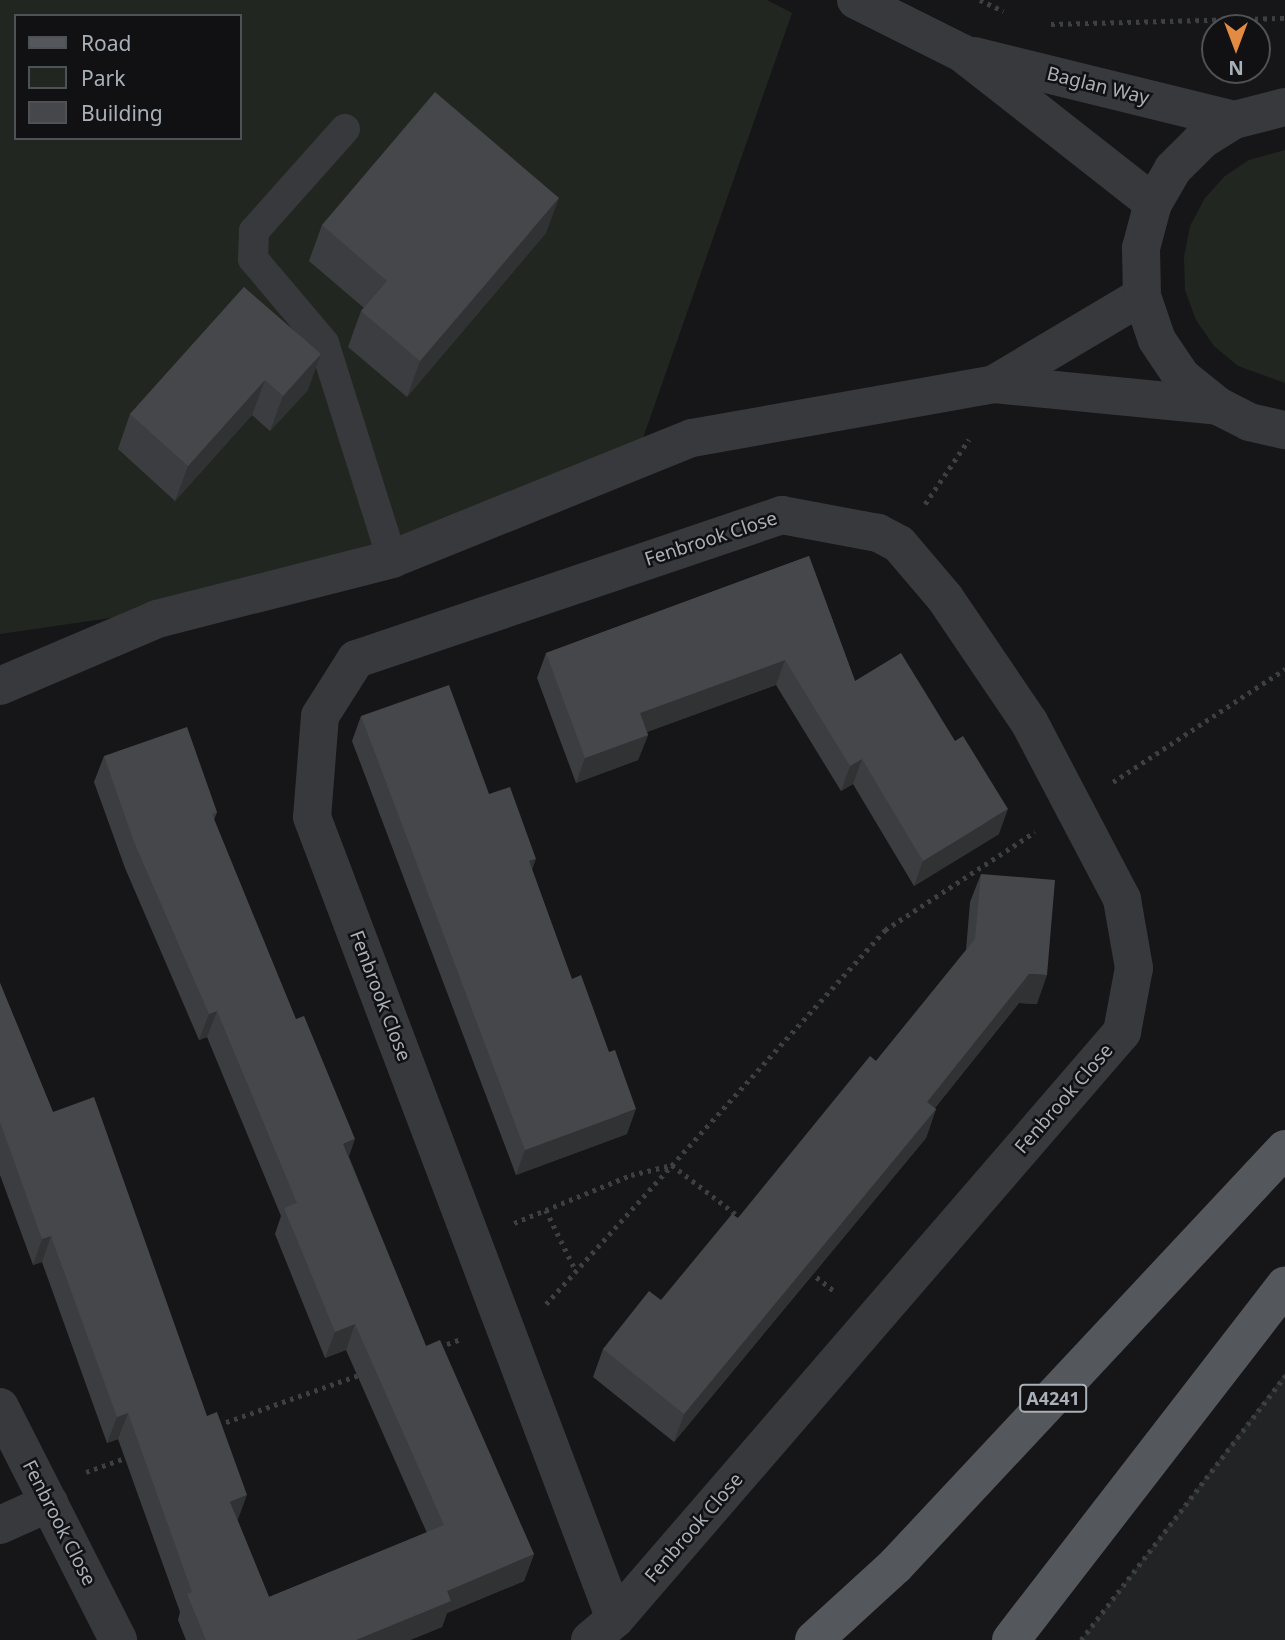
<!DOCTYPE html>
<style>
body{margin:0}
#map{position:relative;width:1285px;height:1640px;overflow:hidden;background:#161618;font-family:"Noto Sans",sans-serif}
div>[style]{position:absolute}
.built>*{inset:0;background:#222325}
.green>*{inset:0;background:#212720}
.path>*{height:4.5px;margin-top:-2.25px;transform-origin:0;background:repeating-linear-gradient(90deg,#3d4043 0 3.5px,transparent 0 8.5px)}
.service>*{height:30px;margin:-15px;padding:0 15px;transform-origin:15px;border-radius:15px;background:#37393c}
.minor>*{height:38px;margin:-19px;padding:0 19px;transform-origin:19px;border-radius:19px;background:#37393c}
.tertiary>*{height:38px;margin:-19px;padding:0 19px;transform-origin:19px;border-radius:19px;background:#37393c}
.primary>*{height:38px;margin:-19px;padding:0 19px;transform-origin:19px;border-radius:19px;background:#54575b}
.wall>*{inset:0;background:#3b3d40}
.shaded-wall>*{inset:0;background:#303234}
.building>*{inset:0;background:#45474b}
span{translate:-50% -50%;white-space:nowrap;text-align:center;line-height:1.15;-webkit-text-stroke:5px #111113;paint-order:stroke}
.shield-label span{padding:2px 5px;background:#111113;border:2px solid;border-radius:5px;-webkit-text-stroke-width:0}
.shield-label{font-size:18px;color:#a9b0b7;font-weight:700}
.street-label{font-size:19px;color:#a9b0b7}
.legend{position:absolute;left:14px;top:14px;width:228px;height:126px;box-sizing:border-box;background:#111113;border:2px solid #4e5155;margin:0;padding:9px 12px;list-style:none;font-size:21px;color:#a9b0b7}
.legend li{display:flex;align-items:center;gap:14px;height:35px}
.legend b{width:35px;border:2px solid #4e5155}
.north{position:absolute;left:1201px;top:14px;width:70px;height:70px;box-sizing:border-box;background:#111113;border:2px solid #4e5155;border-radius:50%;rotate:180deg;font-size:19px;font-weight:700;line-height:28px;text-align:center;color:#a9b0b7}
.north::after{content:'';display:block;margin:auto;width:24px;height:32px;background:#e38b42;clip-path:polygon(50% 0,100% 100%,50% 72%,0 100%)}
</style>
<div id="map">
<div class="built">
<div style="clip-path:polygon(1285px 1373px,1285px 1640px,1081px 1640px)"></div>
</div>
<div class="green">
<div style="clip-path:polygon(evenodd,0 0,767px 0,792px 13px,643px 438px,400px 548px,165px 610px,0 634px,0 0,16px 16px,240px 16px,240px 138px,16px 138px,16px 16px)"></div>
<div style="clip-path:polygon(1285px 150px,1285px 383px,1238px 366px,1214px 346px,1196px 320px,1185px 290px,1184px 257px,1190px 226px,1205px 198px,1225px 176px,1249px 160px)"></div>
</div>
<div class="path">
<div style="left:980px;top:0;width:26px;rotate:25deg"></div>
<div style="left:1051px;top:24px;width:234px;rotate:-1.5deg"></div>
<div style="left:925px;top:504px;width:78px;rotate:-55.9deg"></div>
<div style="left:1113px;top:782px;width:206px;rotate:-33.3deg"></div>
<div style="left:546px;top:1210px;width:68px;rotate:63.8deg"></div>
<div style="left:514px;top:1223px;width:126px;rotate:-22.3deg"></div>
<div style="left:631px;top:1175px;width:42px;rotate:-13.7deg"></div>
<div style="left:672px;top:1165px;width:88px;rotate:37.6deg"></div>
<div style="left:810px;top:1272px;width:33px;rotate:38deg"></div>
<div style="left:546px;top:1304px;width:505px;rotate:-47.81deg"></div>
<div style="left:885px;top:930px;width:179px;rotate:-33.2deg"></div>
<div style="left:439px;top:1347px;width:23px;rotate:-20deg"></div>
<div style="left:218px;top:1425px;width:153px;rotate:-19.5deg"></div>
<div style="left:86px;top:1472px;width:48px;rotate:-19.6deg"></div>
<div style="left:1081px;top:1640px;width:334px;rotate:-52.3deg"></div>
</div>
<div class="service">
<div style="left:345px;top:129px;width:137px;rotate:131.7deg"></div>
<div style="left:254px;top:231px;width:28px;rotate:92deg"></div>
<div style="left:253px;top:259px;width:110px;rotate:49.8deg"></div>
<div style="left:324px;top:343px;width:226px;rotate:72.5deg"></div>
</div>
<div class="minor">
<div style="left:994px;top:384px;width:172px;rotate:-30.7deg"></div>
<div style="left:0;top:686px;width:171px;rotate:-23.1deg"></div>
<div style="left:157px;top:619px;width:243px;rotate:-14.3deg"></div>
<div style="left:392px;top:559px;width:323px;rotate:-22deg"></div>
<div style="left:692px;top:438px;width:307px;rotate:-10.1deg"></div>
<div style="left:994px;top:384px;width:225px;rotate:5.6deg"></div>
<div style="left:0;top:1407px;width:261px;rotate:63.1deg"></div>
<div style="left:0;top:1525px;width:54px;rotate:-24.2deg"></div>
<div style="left:590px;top:1640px;width:33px;rotate:-40deg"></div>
<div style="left:615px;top:1619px;width:776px;rotate:-49.18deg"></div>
<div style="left:1122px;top:1032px;width:65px;rotate:-79.4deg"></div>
<div style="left:1134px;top:968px;width:70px;rotate:-99.9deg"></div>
<div style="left:1122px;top:899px;width:200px;rotate:-117.7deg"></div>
<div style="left:1029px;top:722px;width:150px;rotate:-124.1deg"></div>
<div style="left:945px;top:598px;width:71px;rotate:-130.4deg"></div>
<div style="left:899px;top:544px;width:24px;rotate:-152deg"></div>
<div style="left:878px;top:533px;width:98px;rotate:-169.4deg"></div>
<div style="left:782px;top:515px;width:450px;rotate:161.3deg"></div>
<div style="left:356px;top:659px;width:67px;rotate:122.3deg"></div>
<div style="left:320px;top:716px;width:101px;rotate:94.5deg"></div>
<div style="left:312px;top:817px;width:857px;rotate:69.3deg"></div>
</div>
<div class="tertiary">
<div style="left:856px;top:0;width:119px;rotate:26.6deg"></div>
<div style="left:962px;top:53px;width:243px;rotate:38.1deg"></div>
<div style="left:974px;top:56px;width:268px;rotate:13.8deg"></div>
<div style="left:1285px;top:107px;width:53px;rotate:165.7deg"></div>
<div style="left:1234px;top:120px;width:39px;rotate:148deg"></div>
<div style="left:1201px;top:141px;width:40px;rotate:135deg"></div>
<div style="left:1173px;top:169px;width:39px;rotate:120deg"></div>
<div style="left:1153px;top:203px;width:47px;rotate:104.9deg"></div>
<div style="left:1141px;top:248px;width:48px;rotate:88.8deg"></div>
<div style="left:1142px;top:296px;width:46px;rotate:71.2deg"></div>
<div style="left:1157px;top:340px;width:45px;rotate:56deg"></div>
<div style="left:1182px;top:377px;width:46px;rotate:38.9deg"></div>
<div style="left:1218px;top:406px;width:35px;rotate:27deg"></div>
<div style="left:1249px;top:422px;width:37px;rotate:13deg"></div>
</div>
<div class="primary">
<div style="left:814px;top:1640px;width:110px;rotate:-42.4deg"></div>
<div style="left:895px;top:1566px;width:571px;rotate:-46.92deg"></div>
<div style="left:1011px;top:1640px;width:448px;rotate:-52.3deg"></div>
</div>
<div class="wall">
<div style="clip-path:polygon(322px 225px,546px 233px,407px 397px,348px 347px,361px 311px,364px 308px,309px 261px)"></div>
<div style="clip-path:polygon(244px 287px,308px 390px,270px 431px,252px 415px,175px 501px,118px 449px,130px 414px)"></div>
<div style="clip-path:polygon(809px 556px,855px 681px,999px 834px,914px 886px,853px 784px,841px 791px,776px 685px,647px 732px,648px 735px,638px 760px,576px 783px,537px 678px,546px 653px)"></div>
<div style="clip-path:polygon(361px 716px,489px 794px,532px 869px,627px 1134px,516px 1175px,352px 741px)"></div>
<div style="clip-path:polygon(104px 756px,217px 812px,214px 820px,349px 1157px,426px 1346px,534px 1554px,524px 1581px,447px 1613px,442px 1627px,410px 1640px,186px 1640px,178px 1620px,180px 1612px,118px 1439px,107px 1443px,42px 1262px,33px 1265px,0 1175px,0 983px,53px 1112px,238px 1521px,269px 1597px,427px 1533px,346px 1350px,325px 1358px,275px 1234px,281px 1216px,207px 1037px,199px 1040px,125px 868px,94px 782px)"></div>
<div style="clip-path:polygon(981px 874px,1037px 1004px,1019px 1003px,935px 1108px,936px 1109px,926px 1138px,674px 1442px,593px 1377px,603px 1349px,661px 1300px,738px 1218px,876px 1061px,966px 950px,970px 902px)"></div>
</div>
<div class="shaded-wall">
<div style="clip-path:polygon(559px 198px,546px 233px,407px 397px,420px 361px)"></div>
<div style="clip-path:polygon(321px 354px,308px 390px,270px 431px,283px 396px)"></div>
<div style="clip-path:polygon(265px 380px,252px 415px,175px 501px,188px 466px)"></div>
<div style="clip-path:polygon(785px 660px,776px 685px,630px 738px,640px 713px)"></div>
<div style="clip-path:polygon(648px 735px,638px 760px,576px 783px,585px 758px)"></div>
<div style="clip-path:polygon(862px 759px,853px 784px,841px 791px,850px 766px)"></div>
<div style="clip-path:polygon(1008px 809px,999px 834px,914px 886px,923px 861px)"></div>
<div style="clip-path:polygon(536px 859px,527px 884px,529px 861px)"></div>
<div style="clip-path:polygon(1029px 974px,1047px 975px,1037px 1004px,1019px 1003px,917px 1130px,927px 1102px)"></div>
<div style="clip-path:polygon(217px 1011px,207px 1037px,199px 1040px,209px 1014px)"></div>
<div style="clip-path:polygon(636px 1109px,627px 1134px,516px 1175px,525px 1150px)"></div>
<div style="clip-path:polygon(936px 1109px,926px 1138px,674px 1442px,684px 1414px)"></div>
<div style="clip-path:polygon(355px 1139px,346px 1165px,343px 1144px)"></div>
<div style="clip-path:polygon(51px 1236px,42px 1262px,33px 1265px,42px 1239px)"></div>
<div style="clip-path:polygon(355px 1324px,346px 1350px,325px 1358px,335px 1332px)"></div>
<div style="clip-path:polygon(128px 1413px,118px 1439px,107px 1443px,117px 1417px)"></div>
<div style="clip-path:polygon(247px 1495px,237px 1522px,230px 1502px)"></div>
<div style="clip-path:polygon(534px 1554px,524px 1581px,447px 1613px,442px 1627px,410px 1640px,356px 1640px,447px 1591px)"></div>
</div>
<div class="building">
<div style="clip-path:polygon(435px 92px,559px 198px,420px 361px,361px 311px,387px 281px,322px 225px)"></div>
<div style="clip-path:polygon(244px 287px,321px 354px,283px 396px,265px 380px,188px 466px,130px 414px)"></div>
<div style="clip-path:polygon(809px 556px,855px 681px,901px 653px,955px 741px,963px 736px,1008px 809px,923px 861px,862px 759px,850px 766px,785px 660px,640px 713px,648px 735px,585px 758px,546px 653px)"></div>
<div style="clip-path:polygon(449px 685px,489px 794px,510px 787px,536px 859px,529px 861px,572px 979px,581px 975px,609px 1052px,615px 1050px,636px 1109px,525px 1150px,361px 716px)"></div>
<div style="clip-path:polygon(187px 727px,217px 812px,212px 814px,296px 1019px,304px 1016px,355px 1139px,343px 1144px,426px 1346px,440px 1340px,534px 1554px,447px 1591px,451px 1601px,356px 1640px,206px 1640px,187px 1594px,192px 1592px,128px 1413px,117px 1417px,51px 1236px,42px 1239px,0 1122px,0 983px,53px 1112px,94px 1097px,207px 1416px,217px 1412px,247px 1495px,230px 1502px,269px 1597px,444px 1525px,355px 1324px,335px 1332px,284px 1208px,297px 1203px,217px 1011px,209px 1014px,134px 842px,104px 756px)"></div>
<div style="clip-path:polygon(981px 874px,1055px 880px,1047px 975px,1029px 974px,927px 1102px,936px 1109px,684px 1414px,603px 1349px,649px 1291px,661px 1300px,732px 1214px,738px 1218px,870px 1056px,876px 1061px,975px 939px)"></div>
</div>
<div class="shield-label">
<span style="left:1053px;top:1398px">A4241</span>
</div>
<div class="street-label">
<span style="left:1098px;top:86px;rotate:14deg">Baglan Way</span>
<span style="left:711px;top:539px;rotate:-18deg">Fenbrook Close</span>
<span style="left:380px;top:996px;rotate:69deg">Fenbrook Close</span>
<span style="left:1064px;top:1099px;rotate:-49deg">Fenbrook Close</span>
<span style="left:59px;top:1523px;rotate:63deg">Fenbrook Close</span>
<span style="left:694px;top:1528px;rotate:-49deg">Fenbrook Close</span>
</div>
<ul class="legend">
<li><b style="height:9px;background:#54575b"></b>Road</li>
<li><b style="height:19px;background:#212720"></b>Park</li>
<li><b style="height:19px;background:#45474b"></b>Building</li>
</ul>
<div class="north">N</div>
</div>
